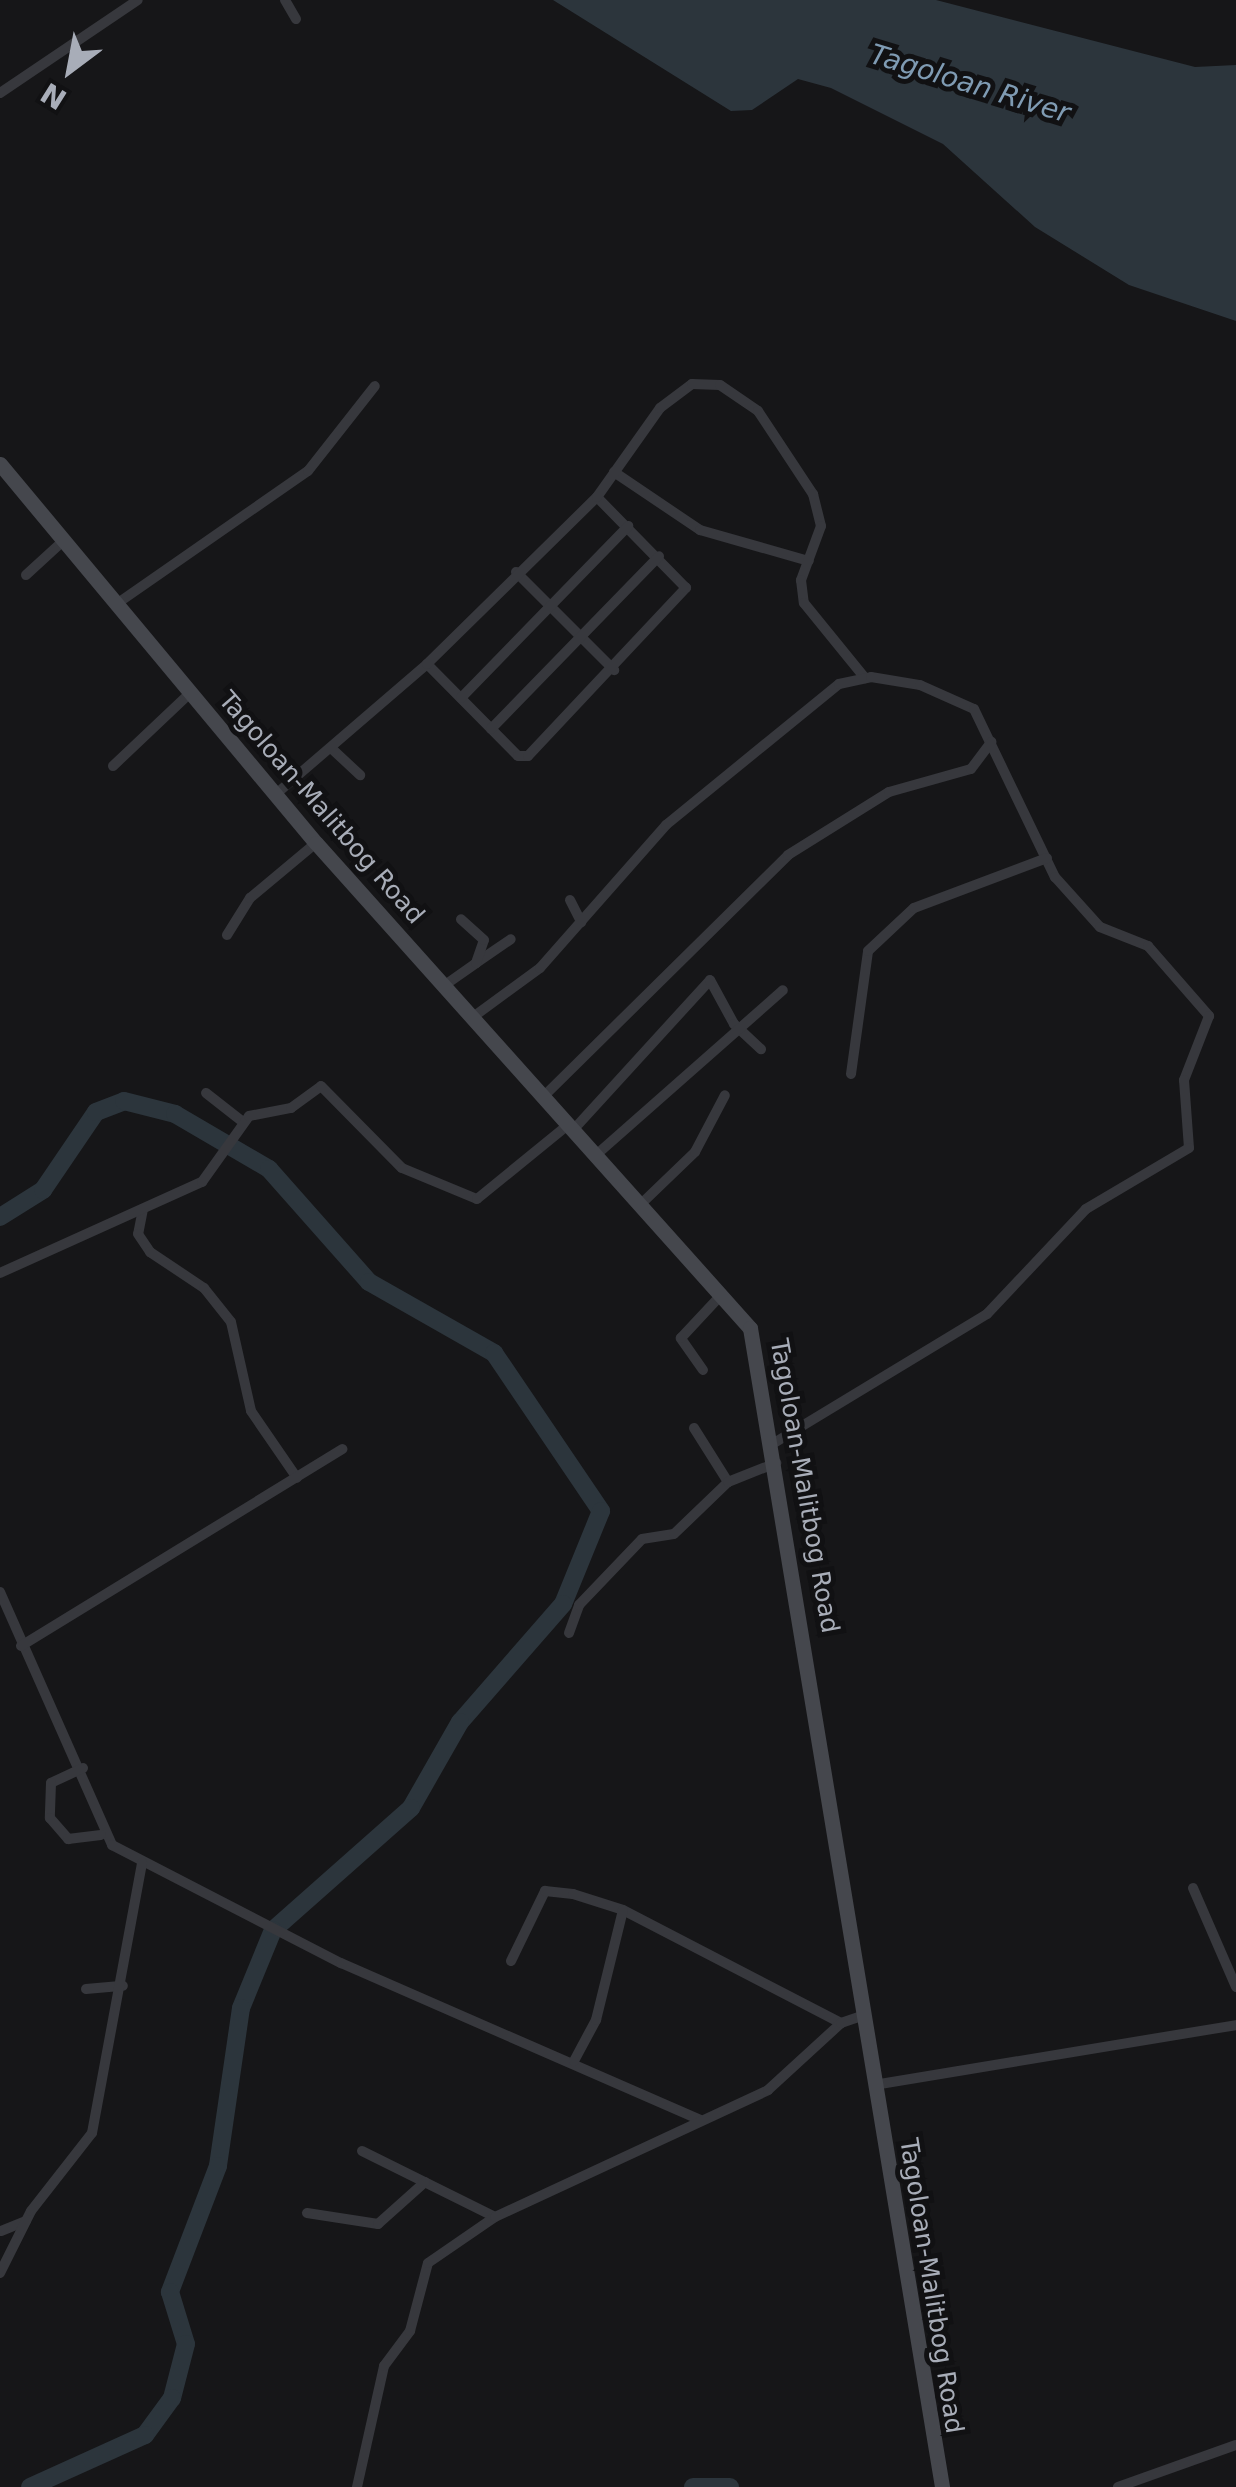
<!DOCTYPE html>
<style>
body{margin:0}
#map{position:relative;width:1236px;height:2487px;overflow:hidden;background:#161618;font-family:"DejaVu Sans",sans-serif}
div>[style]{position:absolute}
.water>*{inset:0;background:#2c353c}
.river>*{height:18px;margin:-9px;padding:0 9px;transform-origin:9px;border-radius:9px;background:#2c353c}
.minor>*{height:10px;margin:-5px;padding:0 5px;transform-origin:5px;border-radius:5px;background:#37383d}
.secondary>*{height:15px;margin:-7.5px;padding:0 7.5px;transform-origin:7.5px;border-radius:7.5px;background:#45474d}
span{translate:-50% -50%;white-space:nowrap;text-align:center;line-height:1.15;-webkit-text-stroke:10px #111113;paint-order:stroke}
.street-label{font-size:25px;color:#a8adb8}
.water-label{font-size:28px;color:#7f9bb3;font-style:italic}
.north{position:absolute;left:20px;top:20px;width:100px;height:100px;-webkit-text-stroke:8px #111113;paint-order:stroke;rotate:212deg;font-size:28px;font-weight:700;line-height:40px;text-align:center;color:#a8adb8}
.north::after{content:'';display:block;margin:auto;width:35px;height:45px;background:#a8adb8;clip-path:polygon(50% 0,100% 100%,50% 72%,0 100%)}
</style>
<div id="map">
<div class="water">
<div style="clip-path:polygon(553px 0,936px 0,1195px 67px,1236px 65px,1236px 321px,1129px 285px,1035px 227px,943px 144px,831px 88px,798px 79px,752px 110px,731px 111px)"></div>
</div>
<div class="river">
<div style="left:0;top:1217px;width:51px;rotate:-32.1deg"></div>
<div style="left:43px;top:1190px;width:94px;rotate:-55.8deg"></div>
<div style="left:96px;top:1112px;width:30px;rotate:-21deg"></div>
<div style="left:124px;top:1101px;width:53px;rotate:14.3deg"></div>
<div style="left:175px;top:1114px;width:109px;rotate:30.3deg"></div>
<div style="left:269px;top:1169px;width:151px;rotate:48.5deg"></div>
<div style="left:369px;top:1282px;width:144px;rotate:29.6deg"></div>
<div style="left:494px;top:1353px;width:191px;rotate:55.9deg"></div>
<div style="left:601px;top:1511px;width:100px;rotate:112.2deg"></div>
<div style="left:563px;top:1604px;width:157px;rotate:131.1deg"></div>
<div style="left:460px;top:1722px;width:99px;rotate:119.7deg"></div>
<div style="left:411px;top:1808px;width:184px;rotate:138.5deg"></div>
<div style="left:273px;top:1930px;width:84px;rotate:112.3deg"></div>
<div style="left:241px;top:2008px;width:160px;rotate:98.3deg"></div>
<div style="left:218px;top:2166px;width:135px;rotate:110.9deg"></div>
<div style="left:170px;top:2292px;width:54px;rotate:72.9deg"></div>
<div style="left:186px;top:2344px;width:56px;rotate:104.5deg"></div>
<div style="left:172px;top:2398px;width:46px;rotate:126.1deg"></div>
<div style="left:145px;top:2435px;width:126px;rotate:155.7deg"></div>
<div style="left:693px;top:2487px;width:37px"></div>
</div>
<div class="minor">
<div style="left:285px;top:0;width:22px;rotate:60deg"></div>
<div style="left:0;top:93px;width:166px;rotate:-34deg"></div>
<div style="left:614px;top:472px;width:104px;rotate:34deg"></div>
<div style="left:700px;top:530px;width:113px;rotate:15.9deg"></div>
<div style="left:516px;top:572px;width:139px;rotate:45deg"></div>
<div style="left:26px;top:575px;width:49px;rotate:-42.5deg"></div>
<div style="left:115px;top:605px;width:235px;rotate:-34.8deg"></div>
<div style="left:308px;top:471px;width:108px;rotate:-51.8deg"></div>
<div style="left:427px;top:664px;width:129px;rotate:45.3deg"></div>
<div style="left:518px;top:756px;width:10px"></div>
<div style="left:528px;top:756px;width:231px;rotate:-46.8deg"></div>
<div style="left:686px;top:588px;width:127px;rotate:-134.4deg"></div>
<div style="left:461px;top:698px;width:240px;rotate:-45.8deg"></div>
<div style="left:491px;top:729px;width:241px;rotate:-45.8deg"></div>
<div style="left:331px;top:748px;width:40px;rotate:43deg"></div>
<div style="left:113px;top:766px;width:103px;rotate:-43.4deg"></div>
<div style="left:276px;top:794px;width:199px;rotate:-40.7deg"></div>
<div style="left:427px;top:664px;width:238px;rotate:-44.5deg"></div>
<div style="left:597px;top:497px;width:109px;rotate:-54.7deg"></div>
<div style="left:660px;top:408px;width:40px;rotate:-37deg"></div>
<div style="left:692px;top:384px;width:28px;rotate:2deg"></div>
<div style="left:720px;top:385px;width:46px;rotate:34.4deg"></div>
<div style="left:758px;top:411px;width:100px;rotate:56.5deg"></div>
<div style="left:813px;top:494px;width:33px;rotate:76deg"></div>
<div style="left:821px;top:526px;width:58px;rotate:110.3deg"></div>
<div style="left:801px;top:580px;width:23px;rotate:83deg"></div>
<div style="left:804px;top:603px;width:97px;rotate:50.9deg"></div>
<div style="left:570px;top:900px;width:25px;rotate:63deg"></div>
<div style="left:227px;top:935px;width:44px;rotate:-58.1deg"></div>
<div style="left:250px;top:898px;width:86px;rotate:-39.8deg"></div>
<div style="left:476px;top:963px;width:42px;rotate:-34.4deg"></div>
<div style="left:445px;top:985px;width:38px;rotate:-35deg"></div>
<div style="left:476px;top:963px;width:24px;rotate:-71deg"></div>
<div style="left:484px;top:940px;width:31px;rotate:-138deg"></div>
<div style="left:473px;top:1017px;width:83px;rotate:-36.2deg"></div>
<div style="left:540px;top:968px;width:191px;rotate:-48.6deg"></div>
<div style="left:666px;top:825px;width:223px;rotate:-39.2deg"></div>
<div style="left:839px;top:684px;width:33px;rotate:-12deg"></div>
<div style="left:871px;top:677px;width:50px;rotate:9.3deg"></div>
<div style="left:920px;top:685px;width:59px;rotate:24deg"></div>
<div style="left:974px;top:709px;width:187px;rotate:64.3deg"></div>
<div style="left:1055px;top:877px;width:67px;rotate:48deg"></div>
<div style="left:1100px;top:927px;width:52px;rotate:21.6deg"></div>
<div style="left:1148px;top:946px;width:93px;rotate:48.9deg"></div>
<div style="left:1209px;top:1016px;width:69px;rotate:111.3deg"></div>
<div style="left:1184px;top:1080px;width:68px;rotate:85.8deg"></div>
<div style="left:1189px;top:1148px;width:120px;rotate:149.4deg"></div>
<div style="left:1086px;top:1209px;width:144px;rotate:133.3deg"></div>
<div style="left:987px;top:1314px;width:249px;rotate:148.8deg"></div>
<div style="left:851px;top:1074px;width:124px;rotate:-82.1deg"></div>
<div style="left:868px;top:951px;width:63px;rotate:-43.1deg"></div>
<div style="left:914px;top:908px;width:142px;rotate:-20.6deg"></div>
<div style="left:206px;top:1093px;width:47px;rotate:38.1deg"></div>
<div style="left:544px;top:1096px;width:343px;rotate:-44.6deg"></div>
<div style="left:788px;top:855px;width:119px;rotate:-32deg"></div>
<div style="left:889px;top:792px;width:85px;rotate:-15.7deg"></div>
<div style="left:971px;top:769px;width:34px;rotate:-53deg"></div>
<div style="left:575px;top:1128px;width:200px;rotate:-47.6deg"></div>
<div style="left:710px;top:980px;width:50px;rotate:61.4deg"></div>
<div style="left:734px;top:1024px;width:37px;rotate:43deg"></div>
<div style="left:596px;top:1155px;width:249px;rotate:-41.4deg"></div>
<div style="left:641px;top:1204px;width:75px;rotate:-43.9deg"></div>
<div style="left:695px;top:1152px;width:64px;rotate:-62.2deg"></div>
<div style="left:143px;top:1209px;width:25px;rotate:101deg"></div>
<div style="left:138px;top:1234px;width:22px;rotate:56deg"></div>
<div style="left:150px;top:1252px;width:65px;rotate:33.7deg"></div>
<div style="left:204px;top:1288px;width:43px;rotate:51.5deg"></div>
<div style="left:231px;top:1322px;width:91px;rotate:77.3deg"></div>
<div style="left:251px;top:1411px;width:81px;rotate:55.5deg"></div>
<div style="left:0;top:1273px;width:222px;rotate:-24.3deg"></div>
<div style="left:202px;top:1182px;width:81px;rotate:-54.5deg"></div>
<div style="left:249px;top:1116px;width:43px;rotate:-10.8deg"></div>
<div style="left:291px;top:1108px;width:37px;rotate:-36deg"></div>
<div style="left:321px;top:1086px;width:115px;rotate:45.4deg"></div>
<div style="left:402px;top:1168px;width:81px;rotate:22.5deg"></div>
<div style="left:477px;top:1199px;width:119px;rotate:-39.2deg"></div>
<div style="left:703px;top:1370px;width:39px;rotate:-125deg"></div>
<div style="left:681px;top:1338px;width:60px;rotate:-47deg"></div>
<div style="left:694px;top:1428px;width:64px;rotate:57.8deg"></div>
<div style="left:0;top:1592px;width:277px;rotate:66.1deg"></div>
<div style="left:112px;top:1845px;width:258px;rotate:27.3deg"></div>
<div style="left:341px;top:1963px;width:392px;rotate:23.6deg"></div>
<div style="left:569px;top:1633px;width:30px;rotate:-70deg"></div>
<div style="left:579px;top:1605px;width:91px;rotate:-46.3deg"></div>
<div style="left:642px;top:1539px;width:32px;rotate:-9deg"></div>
<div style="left:674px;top:1534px;width:75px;rotate:-43.9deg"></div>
<div style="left:728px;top:1482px;width:52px;rotate:-21.6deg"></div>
<div style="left:21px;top:1646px;width:377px;rotate:-31.5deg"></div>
<div style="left:83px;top:1768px;width:35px;rotate:155deg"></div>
<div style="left:51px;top:1783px;width:35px;rotate:92deg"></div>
<div style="left:50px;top:1818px;width:28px;rotate:49deg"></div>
<div style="left:68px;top:1839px;width:33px;rotate:-7deg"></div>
<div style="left:1193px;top:1888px;width:108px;rotate:66.5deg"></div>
<div style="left:511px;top:1961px;width:78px;rotate:-64.1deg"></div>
<div style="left:545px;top:1891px;width:28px;rotate:6deg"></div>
<div style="left:573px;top:1894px;width:52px;rotate:17.7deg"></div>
<div style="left:623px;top:1910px;width:246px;rotate:27.4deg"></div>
<div style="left:86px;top:1989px;width:37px;rotate:-5deg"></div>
<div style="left:574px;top:2061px;width:47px;rotate:-61.8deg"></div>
<div style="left:596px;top:2020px;width:113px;rotate:-76.2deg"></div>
<div style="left:874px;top:2085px;width:367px;rotate:-9.4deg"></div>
<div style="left:362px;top:2151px;width:148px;rotate:26.4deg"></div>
<div style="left:307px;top:2213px;width:72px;rotate:8.8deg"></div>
<div style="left:378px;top:2224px;width:63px;rotate:-41.8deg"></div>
<div style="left:1px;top:2231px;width:27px;rotate:-22deg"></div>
<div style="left:0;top:2273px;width:69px;rotate:-63.4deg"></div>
<div style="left:31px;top:2211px;width:99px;rotate:-52deg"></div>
<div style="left:92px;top:2133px;width:275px;rotate:-79.5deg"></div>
<div style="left:357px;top:2487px;width:124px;rotate:-77.4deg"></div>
<div style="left:384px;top:2366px;width:44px;rotate:-53.4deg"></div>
<div style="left:410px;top:2331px;width:70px;rotate:-75.2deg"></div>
<div style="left:428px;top:2263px;width:81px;rotate:-34.5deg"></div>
<div style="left:495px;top:2217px;width:301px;rotate:-24.9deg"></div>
<div style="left:768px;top:2090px;width:99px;rotate:-42.5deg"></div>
<div style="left:841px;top:2023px;width:24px;rotate:-19deg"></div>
<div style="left:1118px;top:2487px;width:125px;rotate:-19.6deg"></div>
</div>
<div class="secondary">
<div style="left:0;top:464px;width:493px;rotate:50.2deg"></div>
<div style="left:316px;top:843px;width:651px;rotate:48.18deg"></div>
<div style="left:750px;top:1328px;width:1175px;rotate:80.59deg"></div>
</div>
<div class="street-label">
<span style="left:321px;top:808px;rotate:49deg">Tagoloan-Malitbog Road</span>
<span style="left:804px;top:1486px;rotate:80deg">Tagoloan-Malitbog Road</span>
<span style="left:931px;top:2286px;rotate:81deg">Tagoloan-Malitbog Road</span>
</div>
<div class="water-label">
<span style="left:970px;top:84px;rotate:17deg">Tagoloan River</span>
</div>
<div class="north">N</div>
</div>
